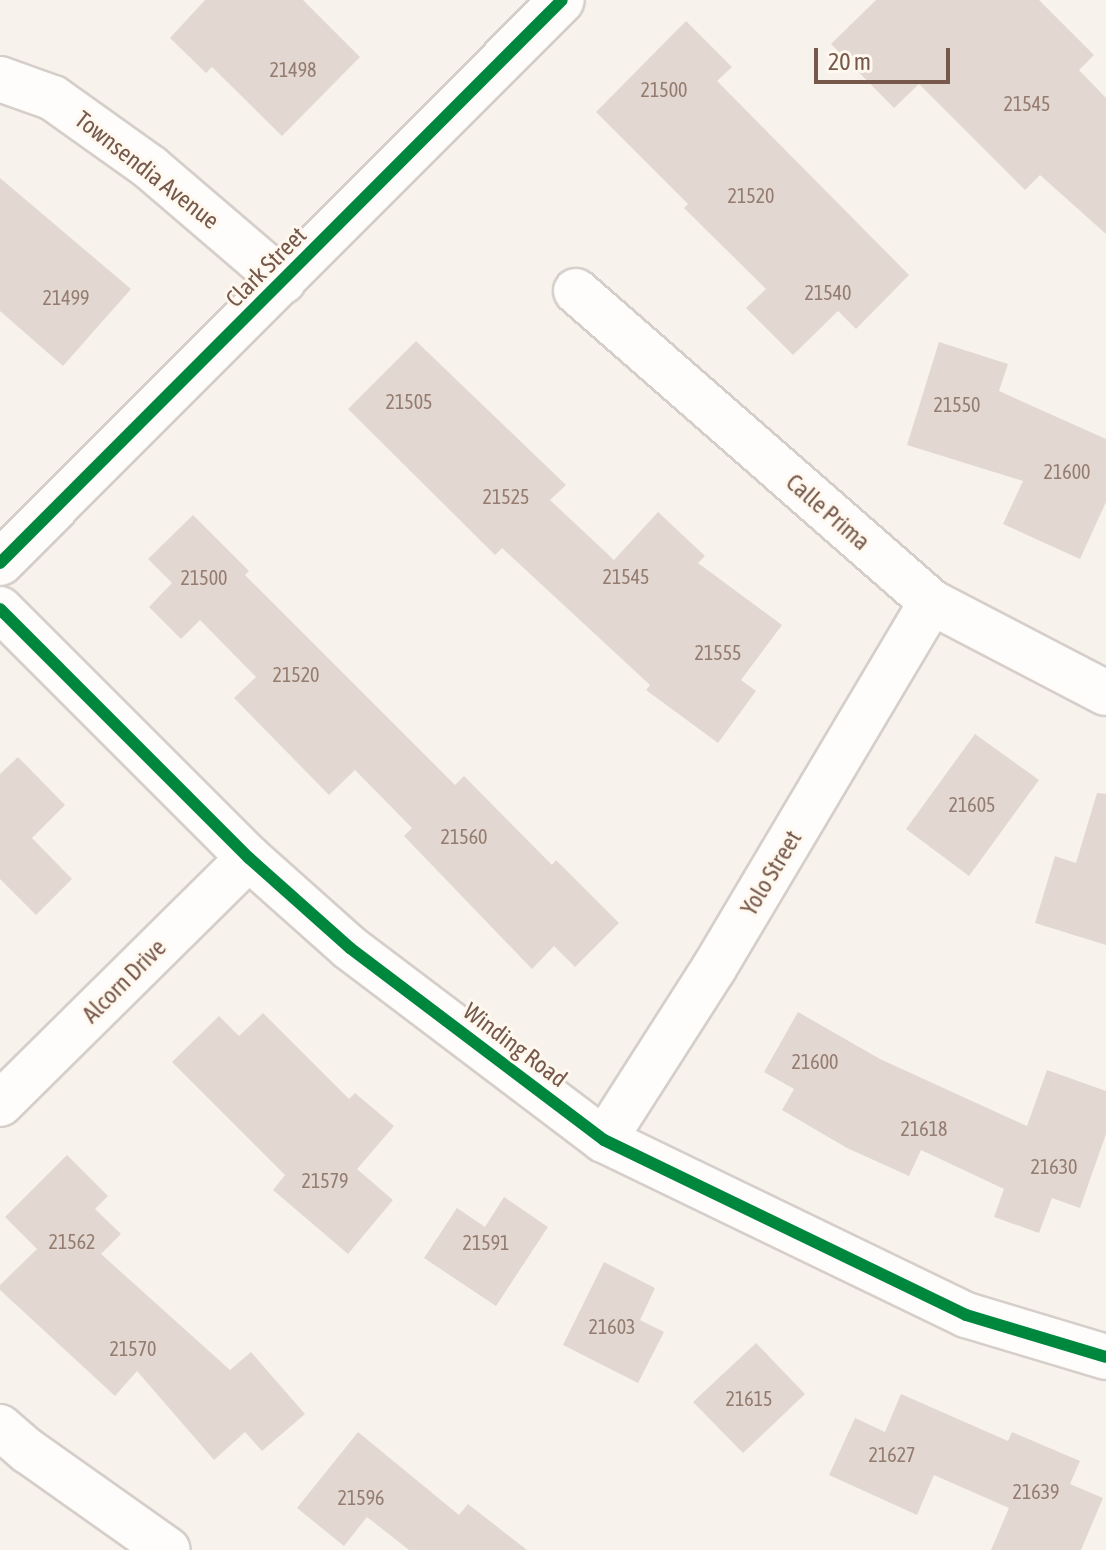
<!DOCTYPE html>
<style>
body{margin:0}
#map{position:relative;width:1106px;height:1550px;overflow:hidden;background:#f7f2ec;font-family:"Asap Condensed",sans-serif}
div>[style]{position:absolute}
.building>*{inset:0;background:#e2d8d1}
.roads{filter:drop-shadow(2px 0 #d6cec9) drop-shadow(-2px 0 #d6cec9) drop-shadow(0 2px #d6cec9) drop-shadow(0 -2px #d6cec9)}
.minor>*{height:44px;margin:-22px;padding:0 22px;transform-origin:22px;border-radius:22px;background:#fefdfc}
.cycleway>*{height:12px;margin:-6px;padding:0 6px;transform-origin:6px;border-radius:6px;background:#00873e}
span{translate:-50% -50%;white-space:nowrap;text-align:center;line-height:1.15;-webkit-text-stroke:6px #fff8ef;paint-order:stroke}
.number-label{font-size:20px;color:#947c70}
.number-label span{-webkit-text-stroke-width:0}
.street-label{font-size:24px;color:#77594c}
.scale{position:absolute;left:814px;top:48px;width:136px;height:36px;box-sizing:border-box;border:4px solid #77594c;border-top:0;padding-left:10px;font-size:24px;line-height:28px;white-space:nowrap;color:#77594c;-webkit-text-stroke:6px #fff8ef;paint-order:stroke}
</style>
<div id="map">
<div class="building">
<div style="clip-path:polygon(205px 0,303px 0,360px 57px,282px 136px,212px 67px,206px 73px,170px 38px)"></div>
<div style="clip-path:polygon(876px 0,1039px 0,1094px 55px,1079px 70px,1106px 98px,1106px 234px,1040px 175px,1025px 190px,919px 84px,894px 108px,831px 44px)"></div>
<div style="clip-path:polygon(686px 21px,732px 67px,717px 81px,909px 275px,856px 329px,838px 311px,793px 355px,746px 308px,766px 289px,684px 208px,688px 204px,596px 112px)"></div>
<div style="clip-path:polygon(0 178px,131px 289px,63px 366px,0 311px)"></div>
<div style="clip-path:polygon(416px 341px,566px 485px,550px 500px,614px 560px,658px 512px,705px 556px,698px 563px,782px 625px,741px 680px,756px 691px,718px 743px,646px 690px,650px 685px,502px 548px,495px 555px,348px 409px)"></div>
<div style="clip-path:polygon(939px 342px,1008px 364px,999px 391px,1106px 439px,1106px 502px,1080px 559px,1003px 524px,1023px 481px,907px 445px)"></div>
<div style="clip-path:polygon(193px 515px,249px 571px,245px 575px,455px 785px,464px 776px,552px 865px,556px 860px,619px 923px,575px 967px,554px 946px,532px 969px,404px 836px,412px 828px,355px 770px,329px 795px,234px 698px,256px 677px,200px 620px,181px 639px,149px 607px,172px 583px,148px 559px)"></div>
<div style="clip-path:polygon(975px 734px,1039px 780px,969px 876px,906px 829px)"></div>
<div style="clip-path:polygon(18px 757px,65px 805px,32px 838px,72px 879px,36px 915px,0 879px,0 774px)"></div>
<div style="clip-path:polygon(1097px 793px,1106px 794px,1106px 945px,1035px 923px,1055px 856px,1076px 863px)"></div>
<div style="clip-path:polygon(798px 1012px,880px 1059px,1027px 1126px,1047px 1070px,1106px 1091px,1106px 1134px,1080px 1208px,1052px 1198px,1039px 1233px,994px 1217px,1004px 1189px,921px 1150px,909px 1176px,847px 1148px,782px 1110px,794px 1089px,764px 1072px)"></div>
<div style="clip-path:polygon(263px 1013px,349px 1099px,355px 1093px,394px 1126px,357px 1169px,393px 1200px,348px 1254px,273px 1190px,285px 1175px,172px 1062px,219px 1016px,239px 1036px)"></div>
<div style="clip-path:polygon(67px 1155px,108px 1196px,95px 1209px,121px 1234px,101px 1254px,230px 1370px,251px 1352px,305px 1414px,262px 1451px,245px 1432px,214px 1460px,137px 1371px,115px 1396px,0 1290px,0 1285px,37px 1249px,5px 1217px)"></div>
<div style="clip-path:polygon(504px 1197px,548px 1227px,496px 1306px,424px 1258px,457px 1208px,485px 1227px)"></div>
<div style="clip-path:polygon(604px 1262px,655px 1288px,640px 1320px,664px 1332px,638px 1383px,563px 1345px)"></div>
<div style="clip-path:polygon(756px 1343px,805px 1394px,743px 1453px,693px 1402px)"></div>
<div style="clip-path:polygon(901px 1394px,1008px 1441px,1012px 1432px,1080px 1461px,1070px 1484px,1103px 1498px,1081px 1550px,991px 1550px,1009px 1508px,934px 1475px,917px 1515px,829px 1475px,855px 1418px,885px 1432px)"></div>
<div style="clip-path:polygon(358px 1432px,459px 1515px,468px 1504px,527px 1550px,409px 1550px,367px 1517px,344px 1546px,297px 1508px)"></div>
</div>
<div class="roads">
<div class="minor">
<div style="left:0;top:79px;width:56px;rotate:19.7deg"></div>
<div style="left:53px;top:98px;width:120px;rotate:35.5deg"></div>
<div style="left:151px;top:168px;width:174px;rotate:40.6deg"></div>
<div style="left:576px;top:291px;width:472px;rotate:41.2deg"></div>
<div style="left:931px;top:602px;width:197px;rotate:27.5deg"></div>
<div style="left:0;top:563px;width:795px;rotate:-45.05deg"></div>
<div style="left:0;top:609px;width:352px;rotate:45deg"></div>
<div style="left:249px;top:858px;width:135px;rotate:41.7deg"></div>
<div style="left:350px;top:948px;width:318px;rotate:37.1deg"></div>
<div style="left:604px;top:1140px;width:402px;rotate:25.8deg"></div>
<div style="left:966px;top:1315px;width:146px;rotate:16.7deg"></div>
<div style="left:0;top:1104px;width:350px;rotate:-44.7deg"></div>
<div style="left:604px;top:1140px;width:204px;rotate:-57.4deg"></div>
<div style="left:714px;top:968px;width:425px;rotate:-59.3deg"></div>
<div style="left:0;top:1427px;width:37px;rotate:41deg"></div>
<div style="left:28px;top:1451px;width:171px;rotate:35.3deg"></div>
</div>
</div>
<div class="cycleway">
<div style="left:0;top:563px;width:795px;rotate:-45.05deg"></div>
<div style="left:0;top:609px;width:352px;rotate:45deg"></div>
<div style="left:249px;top:858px;width:135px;rotate:41.7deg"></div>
<div style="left:350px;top:948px;width:318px;rotate:37.1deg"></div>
<div style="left:604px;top:1140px;width:402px;rotate:25.8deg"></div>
<div style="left:966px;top:1315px;width:146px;rotate:16.7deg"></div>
</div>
<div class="number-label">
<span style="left:293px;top:69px">21498</span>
<span style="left:664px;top:89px">21500</span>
<span style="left:1027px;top:103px">21545</span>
<span style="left:751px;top:195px">21520</span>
<span style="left:828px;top:292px">21540</span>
<span style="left:66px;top:297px">21499</span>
<span style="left:409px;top:401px">21505</span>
<span style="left:957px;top:404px">21550</span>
<span style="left:1067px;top:471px">21600</span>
<span style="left:506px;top:496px">21525</span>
<span style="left:626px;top:576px">21545</span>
<span style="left:204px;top:577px">21500</span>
<span style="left:718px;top:652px">21555</span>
<span style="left:296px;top:674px">21520</span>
<span style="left:972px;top:804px">21605</span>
<span style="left:464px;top:836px">21560</span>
<span style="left:815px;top:1061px">21600</span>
<span style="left:924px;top:1128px">21618</span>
<span style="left:1054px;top:1166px">21630</span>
<span style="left:325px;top:1180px">21579</span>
<span style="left:72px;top:1241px">21562</span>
<span style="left:486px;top:1242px">21591</span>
<span style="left:612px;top:1326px">21603</span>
<span style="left:133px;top:1348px">21570</span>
<span style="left:749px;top:1398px">21615</span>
<span style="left:892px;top:1454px">21627</span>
<span style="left:1036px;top:1491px">21639</span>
<span style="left:361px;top:1497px">21596</span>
</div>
<div class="street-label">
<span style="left:147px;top:170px;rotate:38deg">Townsendia Avenue</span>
<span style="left:266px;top:267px;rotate:-45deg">Clark Street</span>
<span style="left:828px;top:512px;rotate:41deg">Calle Prima</span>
<span style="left:771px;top:873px;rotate:-59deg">Yolo Street</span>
<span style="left:124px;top:981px;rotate:-45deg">Alcorn Drive</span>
<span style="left:515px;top:1045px;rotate:37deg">Winding Road</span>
</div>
<div class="scale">20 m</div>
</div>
